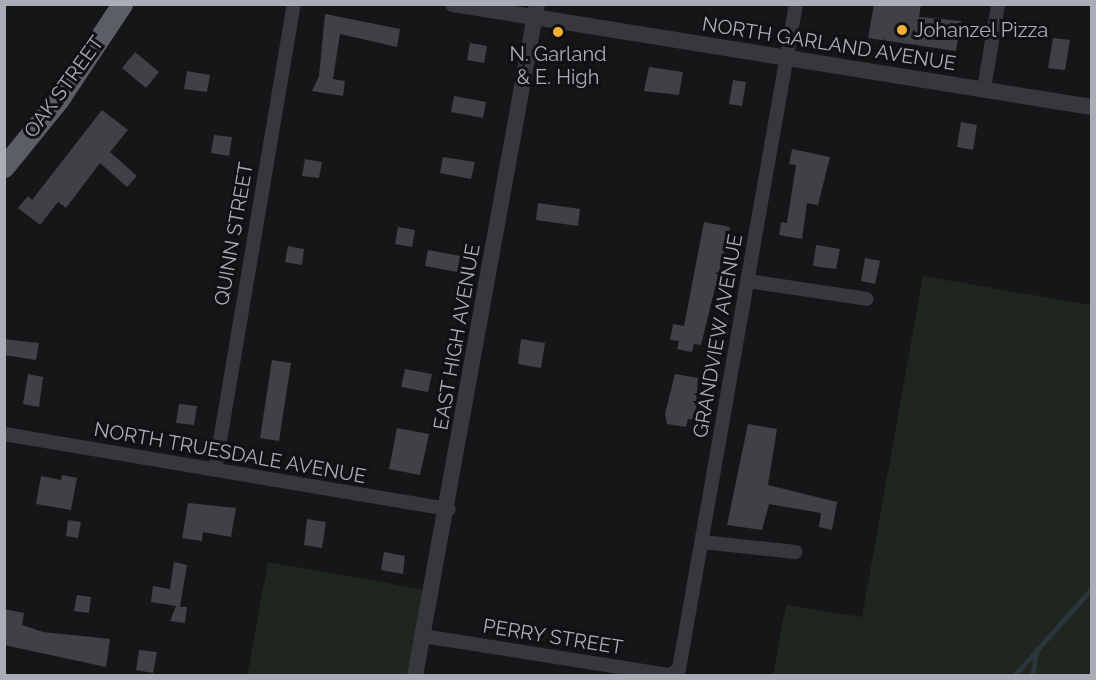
<!DOCTYPE html>
<style>
body{margin:0}
#map{position:relative;width:1096px;height:680px;overflow:hidden;background:#161618;font-family:Raleway,sans-serif}
div>[style]{position:absolute}
.green>*{inset:0;background:#1e261f}
.stream>*{height:4.5px;margin:-2.25px;padding:0 2.25px;transform-origin:2.25px;border-radius:2.25px;background:#2c353c}
.building>*{inset:0;background:#404145}
.minor>*{height:14px;margin:-7px;padding:0 7px;transform-origin:7px;border-radius:7px;background:#37383d}
.tertiary>*{height:16px;margin:-8px;padding:0 8px;transform-origin:8px;border-radius:8px;background:#37383d}
.trunk>*{height:21px;margin:-10.5px;padding:0 10.5px;transform-origin:10.5px;border-radius:10.5px;background:#5b5e65}
.dots>*{width:16px;height:16px;translate:-50% -50%;box-sizing:border-box;border:3px solid #111113;border-radius:50%}
span{translate:-50% -50%;white-space:nowrap;text-align:center;line-height:1.15;-webkit-text-stroke:6px #111113;paint-order:stroke}
.poi-label{font-size:20px;color:#a8adb8}
.left{translate:0 -50%;text-align:left}
.street-label{font-size:20px;color:#a8adb8}
.frame{position:absolute;inset:0;border:6px solid #a8adb8;pointer-events:none}
</style>
<div id="map">
<div class="green">
<div style="clip-path:polygon(923px 276px,1091px 305px,1091px 675px,773px 675px,786px 605px,862px 617px)"></div>
<div style="clip-path:polygon(268px 562px,432px 591px,415px 675px,247px 676px)"></div>
</div>
<div class="stream">
<div style="left:1014px;top:676px;width:118px;rotate:-48.4deg"></div>
<div style="left:1032px;top:676px;width:27px;rotate:-80deg"></div>
</div>
<div class="building">
<div style="clip-path:polygon(874px 4px,921px 4px,919px 17px,961px 21px,956px 51px,868px 38px)"></div>
<div style="clip-path:polygon(325px 14px,400px 29px,397px 47px,340px 34px,333px 79px,345px 81px,343px 96px,312px 91px,319px 76px)"></div>
<div style="clip-path:polygon(1053px 38px,1070px 40px,1065px 70px,1048px 68px)"></div>
<div style="clip-path:polygon(470px 43px,487px 46px,484px 63px,467px 60px)"></div>
<div style="clip-path:polygon(135px 52px,159px 72px,146px 88px,122px 68px)"></div>
<div style="clip-path:polygon(649px 67px,683px 72px,679px 95px,644px 91px)"></div>
<div style="clip-path:polygon(187px 71px,210px 75px,207px 92px,184px 89px)"></div>
<div style="clip-path:polygon(733px 80px,746px 82px,742px 106px,729px 104px)"></div>
<div style="clip-path:polygon(454px 96px,486px 102px,483px 118px,451px 112px)"></div>
<div style="clip-path:polygon(102px 110px,128px 130px,110px 152px,137px 176px,127px 187px,100px 163px,66px 208px,58px 202px,40px 225px,18px 208px,28px 196px,32px 200px)"></div>
<div style="clip-path:polygon(961px 122px,977px 125px,973px 150px,957px 147px)"></div>
<div style="clip-path:polygon(214px 135px,232px 137px,229px 156px,211px 153px)"></div>
<div style="clip-path:polygon(792px 149px,830px 157px,818px 205px,807px 203px,802px 239px,779px 235px,781px 222px,787px 223px,796px 165px,789px 164px)"></div>
<div style="clip-path:polygon(443px 157px,475px 162px,471px 179px,440px 173px)"></div>
<div style="clip-path:polygon(305px 159px,322px 162px,319px 178px,302px 176px)"></div>
<div style="clip-path:polygon(538px 203px,580px 209px,578px 226px,536px 220px)"></div>
<div style="clip-path:polygon(704px 222px,730px 227px,701px 345px,694px 344px,692px 352px,677px 349px,679px 341px,670px 340px,673px 324px,684px 326px)"></div>
<div style="clip-path:polygon(398px 227px,415px 230px,412px 247px,395px 244px)"></div>
<div style="clip-path:polygon(816px 245px,840px 249px,836px 269px,813px 266px)"></div>
<div style="clip-path:polygon(288px 246px,304px 249px,302px 265px,285px 262px)"></div>
<div style="clip-path:polygon(428px 250px,460px 256px,457px 272px,425px 266px)"></div>
<div style="clip-path:polygon(865px 258px,880px 261px,875px 284px,861px 281px)"></div>
<div style="clip-path:polygon(4px 339px,39px 343px,36px 360px,4px 355px)"></div>
<div style="clip-path:polygon(521px 339px,545px 343px,541px 368px,518px 364px)"></div>
<div style="clip-path:polygon(272px 360px,291px 363px,279px 441px,260px 438px)"></div>
<div style="clip-path:polygon(405px 369px,432px 374px,428px 392px,401px 387px)"></div>
<div style="clip-path:polygon(28px 374px,43px 377px,39px 407px,23px 404px)"></div>
<div style="clip-path:polygon(675px 374px,698px 378px,695px 420px,688px 419px,686px 427px,667px 424px,665px 414px)"></div>
<div style="clip-path:polygon(179px 404px,197px 406px,194px 425px,176px 423px)"></div>
<div style="clip-path:polygon(748px 424px,777px 429px,768px 485px,837px 502px,832px 530px,819px 527px,821px 513px,769px 504px,762px 530px,727px 525px)"></div>
<div style="clip-path:polygon(397px 428px,429px 434px,420px 475px,389px 469px)"></div>
<div style="clip-path:polygon(62px 475px,77px 478px,71px 510px,36px 504px,41px 476px,61px 480px)"></div>
<div style="clip-path:polygon(188px 503px,236px 508px,231px 537px,203px 532px,202px 541px,182px 538px)"></div>
<div style="clip-path:polygon(307px 519px,326px 522px,322px 548px,304px 545px)"></div>
<div style="clip-path:polygon(68px 520px,81px 522px,78px 538px,66px 536px)"></div>
<div style="clip-path:polygon(384px 552px,405px 556px,403px 574px,381px 570px)"></div>
<div style="clip-path:polygon(174px 562px,187px 565px,180px 607px,187px 607px,185px 623px,170px 621px,176px 606px,151px 602px,153px 586px,170px 589px)"></div>
<div style="clip-path:polygon(77px 595px,91px 597px,89px 613px,74px 611px)"></div>
<div style="clip-path:polygon(4px 609px,24px 613px,22px 625px,43px 632px,110px 639px,106px 667px,4px 645px)"></div>
<div style="clip-path:polygon(139px 650px,157px 652px,153px 673px,136px 670px)"></div>
</div>
<div class="minor">
<div style="left:984px;top:89px;width:86px;rotate:-80.6deg"></div>
<div style="left:748px;top:281px;width:120px;rotate:8.6deg"></div>
<div style="left:4px;top:434px;width:451px;rotate:9.6deg"></div>
<div style="left:215px;top:470px;width:473px;rotate:-80.4deg"></div>
<div style="left:702px;top:542px;width:94px;rotate:6.1deg"></div>
<div style="left:423px;top:636px;width:250px;rotate:9deg"></div>
<div style="left:670px;top:675px;width:11px;rotate:-34deg"></div>
<div style="left:679px;top:669px;width:675px;rotate:-80.02deg"></div>
</div>
<div class="tertiary">
<div style="left:453px;top:4px;width:647px;rotate:9.16deg"></div>
<div style="left:415px;top:676px;width:683px;rotate:-79.71deg"></div>
</div>
<div class="trunk">
<div style="left:4px;top:167px;width:87px;rotate:-51deg"></div>
<div style="left:59px;top:99px;width:114px;rotate:-56.4deg"></div>
</div>
<div class="dots">
<div style="left:902px;top:30px;background:#f2b134"></div>
<div style="left:558px;top:32px;background:#f2b134"></div>
</div>
<div class="poi-label">
<span class="left" style="left:914px;top:30px">Johanzel Pizza</span>
<span style="left:558px;top:66px">N. Garland<br>&amp; E. High</span>
</div>
<div class="street-label">
<span style="left:829px;top:44px;rotate:9deg">NORTH GARLAND AVENUE</span>
<span style="left:64px;top:87px;rotate:-54deg">OAK STREET</span>
<span style="left:234px;top:234px;rotate:-80deg">QUINN STREET</span>
<span style="left:718px;top:336px;rotate:-80deg">GRANDVIEW AVENUE</span>
<span style="left:457px;top:337px;rotate:-80deg">EAST HIGH AVENUE</span>
<span style="left:230px;top:453px;rotate:10deg">NORTH TRUESDALE AVENUE</span>
<span style="left:553px;top:637px;rotate:9deg">PERRY STREET</span>
</div>
<div class="frame"></div>
</div>
